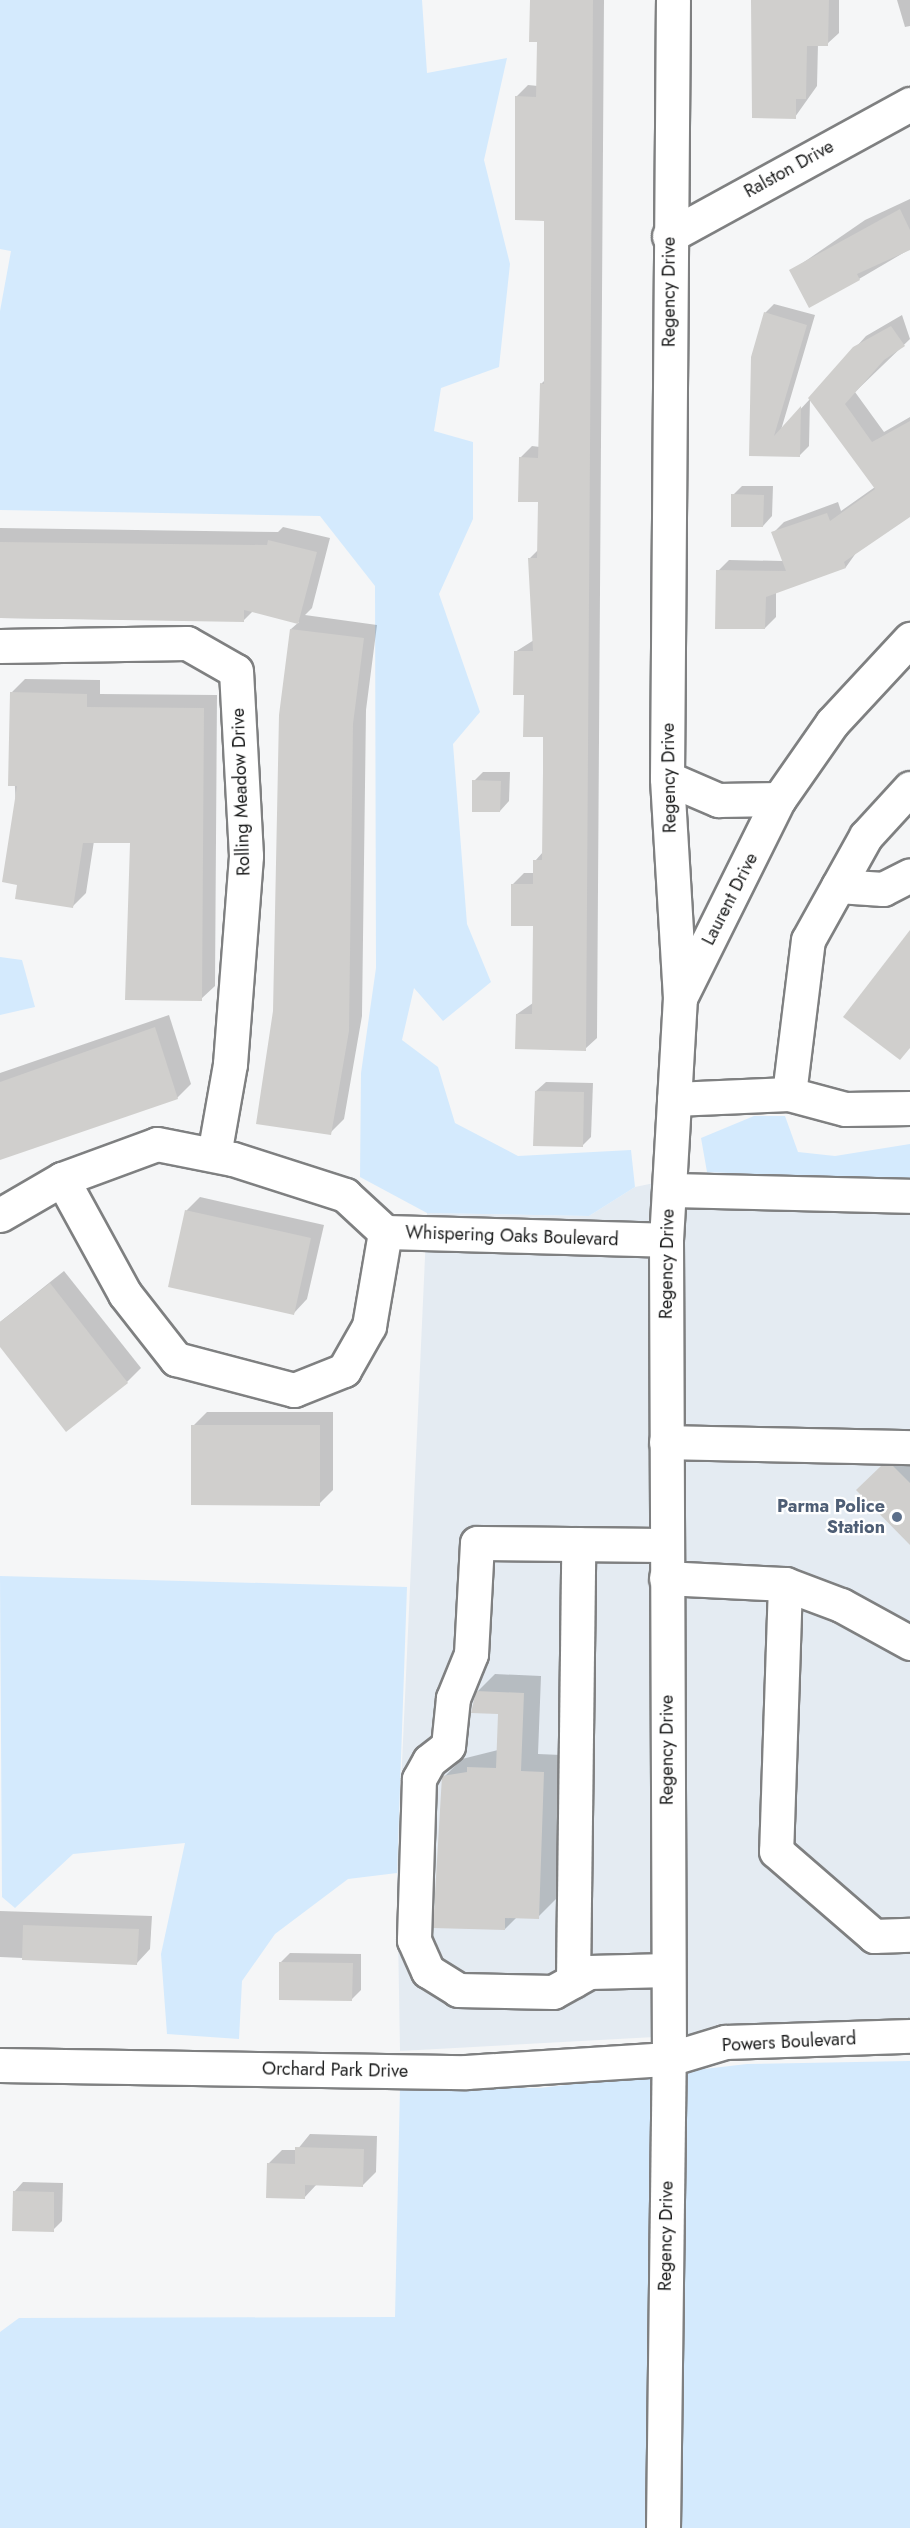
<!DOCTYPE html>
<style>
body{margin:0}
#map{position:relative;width:910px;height:2528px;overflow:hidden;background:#f5f6f7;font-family:Jost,sans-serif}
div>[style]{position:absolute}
.built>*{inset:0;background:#e4ebf2}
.green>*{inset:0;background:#d4eafd}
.shadow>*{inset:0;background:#0003}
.building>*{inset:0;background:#d0cfcd}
.roads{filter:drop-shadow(2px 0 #7f8081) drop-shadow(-2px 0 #7f8081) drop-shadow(0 2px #7f8081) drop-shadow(0 -2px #7f8081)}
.minor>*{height:33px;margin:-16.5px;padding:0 16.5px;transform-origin:16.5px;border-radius:16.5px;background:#fff}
.dots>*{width:16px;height:16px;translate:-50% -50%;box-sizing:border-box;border:3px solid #fff;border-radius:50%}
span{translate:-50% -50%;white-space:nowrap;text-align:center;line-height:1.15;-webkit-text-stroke:4.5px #fff;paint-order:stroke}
.street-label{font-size:18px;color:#1c1d1d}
.service-label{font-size:18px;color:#4e5e75;font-weight:700}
.right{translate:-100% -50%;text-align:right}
</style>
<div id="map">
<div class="built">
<div style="clip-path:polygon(707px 1172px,910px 1182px,910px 2023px,400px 2051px,397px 1873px,427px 1213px,589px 1216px,635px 1187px)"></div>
</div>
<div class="green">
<div style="clip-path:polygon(0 0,422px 0,427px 73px,507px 58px,484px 160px,510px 264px,499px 367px,441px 388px,434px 431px,473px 442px,473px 519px,439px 594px,480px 712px,453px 744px,467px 924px,491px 982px,443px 1021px,414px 988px,402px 1040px,438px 1067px,455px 1123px,518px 1156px,631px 1150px,635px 1187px,589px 1216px,427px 1213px,360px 1177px,361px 1073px,376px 968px,375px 586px,320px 516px,0 510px,0 311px,11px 251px,0 249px)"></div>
<div style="clip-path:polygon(0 957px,22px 960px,35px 1007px,0 1015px)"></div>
<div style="clip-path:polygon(754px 1116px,785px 1116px,798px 1152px,835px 1156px,910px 1144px,910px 1182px,707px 1172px,701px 1138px)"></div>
<div style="clip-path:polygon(0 1576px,407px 1587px,397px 1873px,348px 1879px,275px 1934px,242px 1981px,239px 2039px,167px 2034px,161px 1954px,185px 1843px,73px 1854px,15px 1908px,2px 1897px)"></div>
<div style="clip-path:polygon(910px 2061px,910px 2528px,0 2528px,0 2332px,19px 2318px,395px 2317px,400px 2087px,540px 2088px,747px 2064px)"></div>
</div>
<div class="shadow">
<div style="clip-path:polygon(531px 0,604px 0,597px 1038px,585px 1049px,517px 1014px,533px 1003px,535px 925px,513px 884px,524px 873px,535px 873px,535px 861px,543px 852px,544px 736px,515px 652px,534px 640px,530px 558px,539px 549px,540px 500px,520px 458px,532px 446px,540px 447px,541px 384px,546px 379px,546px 219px,516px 97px,528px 85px,538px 86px,539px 40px)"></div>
<div style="clip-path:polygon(754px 0,839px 0,839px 33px,827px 44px,818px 44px,817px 86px,795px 117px)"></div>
<div style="clip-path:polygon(897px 0,910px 0,910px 26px,905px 27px)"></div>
<div style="clip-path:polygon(910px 199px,910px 249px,859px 279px,791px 271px,865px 220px)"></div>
<div style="clip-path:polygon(774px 304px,815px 315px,781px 430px,810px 399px,809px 446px,799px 456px,751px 455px,765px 313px)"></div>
<div style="clip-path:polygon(902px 315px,910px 339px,855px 392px,884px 432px,910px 417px,910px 515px,856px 553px,846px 567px,776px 591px,776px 617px,765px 628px,718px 571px,729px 560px,783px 561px,773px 533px,784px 522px,838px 502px,841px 511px,875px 487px,810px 398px,866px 336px)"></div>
<div style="clip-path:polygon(742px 486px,773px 486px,772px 516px,763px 526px,733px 495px)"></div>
<div style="clip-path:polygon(283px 527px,330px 538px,312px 608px,305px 615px,377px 625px,366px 710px,362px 1016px,344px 1119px,330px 1133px,291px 629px,299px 622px,253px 611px,243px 621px,0 618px,0 528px,278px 532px)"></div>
<div style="clip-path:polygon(25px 679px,100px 680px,100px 694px,217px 695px,215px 986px,201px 999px,131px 842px,94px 841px,86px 893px,72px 907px,19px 884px,11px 693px)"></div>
<div style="clip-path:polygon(483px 772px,510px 772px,509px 801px,500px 811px,474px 781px)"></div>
<div style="clip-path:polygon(169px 1015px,191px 1084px,177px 1098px,0 1159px,0 1073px)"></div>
<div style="clip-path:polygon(546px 1082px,593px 1083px,591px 1137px,582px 1146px,536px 1091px)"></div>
<div style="clip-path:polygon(200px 1197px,324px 1225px,307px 1299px,294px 1313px,186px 1211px)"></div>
<div style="clip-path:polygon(64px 1271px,141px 1368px,127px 1382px,0 1345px,0 1322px)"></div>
<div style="clip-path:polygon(207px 1412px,333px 1412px,333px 1490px,319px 1504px,193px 1426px)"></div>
<div style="clip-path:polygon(901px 1448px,910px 1448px,910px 1543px,858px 1490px)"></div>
<div style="clip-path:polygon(495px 1674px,541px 1676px,538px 1754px,561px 1755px,556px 1899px,538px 1917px,517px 1917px,505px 1929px,444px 1777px,462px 1759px,498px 1750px,499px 1713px,477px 1692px)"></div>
<div style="clip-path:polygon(0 1911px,152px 1916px,150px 1949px,137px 1963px,0 1957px)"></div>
<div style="clip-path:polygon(290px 1953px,361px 1954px,361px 1990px,352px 1999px,281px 1962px)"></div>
<div style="clip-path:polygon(310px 2134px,377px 2136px,376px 2172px,362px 2186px,317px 2184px,304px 2198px,268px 2164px,282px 2150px,297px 2150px)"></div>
<div style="clip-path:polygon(23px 2182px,63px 2183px,62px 2221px,53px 2230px,14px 2192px)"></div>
</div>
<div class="building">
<div style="clip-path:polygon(530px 0,593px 0,586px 1051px,515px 1049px,516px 1014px,532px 1014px,533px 926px,511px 926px,511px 884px,533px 884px,533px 860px,542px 860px,543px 771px,543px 737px,523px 737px,524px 695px,513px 695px,514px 651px,533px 651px,528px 558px,537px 558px,538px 502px,518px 502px,519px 457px,538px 458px,540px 383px,544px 384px,544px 221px,515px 220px,515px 96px,536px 97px,537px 42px,529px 42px)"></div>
<div style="clip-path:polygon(751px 0,829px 0,828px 46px,807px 46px,806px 99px,796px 99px,796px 119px,752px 118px)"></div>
<div style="clip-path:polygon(900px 209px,910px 230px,910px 250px,857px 274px,860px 280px,809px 308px,789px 270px)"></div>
<div style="clip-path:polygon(764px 312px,807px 325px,774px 436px,801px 406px,800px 457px,749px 456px,751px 357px)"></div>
<div style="clip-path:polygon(891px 326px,905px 346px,884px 360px,845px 404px,872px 442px,910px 421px,910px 517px,844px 562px,846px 568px,766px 597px,765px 629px,715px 629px,716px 570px,786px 571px,771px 532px,827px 513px,830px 521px,875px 489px,808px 398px,853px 347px)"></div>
<div style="clip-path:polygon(731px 494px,764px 495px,763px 527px,731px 527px)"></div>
<div style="clip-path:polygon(268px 540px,317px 552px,298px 624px,244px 610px,244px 622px,0 618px,0 542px,267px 545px)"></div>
<div style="clip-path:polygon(290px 629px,364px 638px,353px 724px,349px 1031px,331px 1135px,256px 1124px,273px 1011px,279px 715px)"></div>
<div style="clip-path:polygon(10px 692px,87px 694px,87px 707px,204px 708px,202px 1001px,125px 1000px,130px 843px,83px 843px,73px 908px,15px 899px,17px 885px,2px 882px,17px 786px,8px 786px)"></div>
<div style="clip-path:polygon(472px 780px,501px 781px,500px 812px,472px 812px)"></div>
<div style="clip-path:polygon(910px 930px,910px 1048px,900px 1060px,843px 1017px)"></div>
<div style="clip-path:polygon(155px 1027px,178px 1099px,0 1160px,0 1082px)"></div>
<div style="clip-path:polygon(535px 1091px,584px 1092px,583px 1147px,533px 1146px)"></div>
<div style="clip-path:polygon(185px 1210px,311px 1238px,294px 1315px,168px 1287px)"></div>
<div style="clip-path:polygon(50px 1283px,128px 1383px,66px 1432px,0 1347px,0 1322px)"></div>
<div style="clip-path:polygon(191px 1425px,320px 1425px,320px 1506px,191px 1505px)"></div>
<div style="clip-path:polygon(882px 1465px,892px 1465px,910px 1483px,910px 1545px,856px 1490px)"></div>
<div style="clip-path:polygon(476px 1691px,524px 1693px,521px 1771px,544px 1772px,539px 1919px,505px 1918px,505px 1930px,433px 1928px,442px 1776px,467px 1772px,467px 1767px,496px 1768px,498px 1714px,471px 1713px)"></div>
<div style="clip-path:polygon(23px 1925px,139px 1929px,137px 1965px,22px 1960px)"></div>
<div style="clip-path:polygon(279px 1962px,353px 1963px,352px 2001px,279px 2000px)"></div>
<div style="clip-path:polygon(295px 2147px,364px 2149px,363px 2187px,305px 2185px,305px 2199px,266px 2198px,267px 2163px,295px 2164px)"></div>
<div style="clip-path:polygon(13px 2191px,54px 2192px,54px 2232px,12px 2231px)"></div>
</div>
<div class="roads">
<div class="minor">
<div style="left:669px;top:236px;width:275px;rotate:-28.7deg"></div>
<div style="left:0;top:646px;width:187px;rotate:-0.9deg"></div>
<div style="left:187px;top:643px;width:56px;rotate:29.7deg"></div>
<div style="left:236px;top:671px;width:185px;rotate:86.9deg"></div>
<div style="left:246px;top:856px;width:209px;rotate:94.4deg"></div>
<div style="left:230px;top:1064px;width:92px;rotate:100deg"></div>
<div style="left:667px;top:778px;width:56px;rotate:23.3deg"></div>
<div style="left:718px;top:800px;width:61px;rotate:-0.9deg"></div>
<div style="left:838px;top:886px;width:45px;rotate:3.8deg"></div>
<div style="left:883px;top:889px;width:30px;rotate:-27deg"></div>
<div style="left:681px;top:996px;width:220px;rotate:-63.6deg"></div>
<div style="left:779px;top:799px;width:93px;rotate:-55.1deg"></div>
<div style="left:832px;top:723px;width:115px;rotate:-47.1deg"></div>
<div style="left:789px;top:1094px;width:58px;rotate:15deg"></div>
<div style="left:845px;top:1109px;width:65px;rotate:-0.9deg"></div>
<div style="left:674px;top:1099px;width:115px;rotate:-2.5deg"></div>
<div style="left:789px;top:1094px;width:155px;rotate:-83deg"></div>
<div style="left:808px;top:940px;width:119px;rotate:-60.9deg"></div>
<div style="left:866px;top:836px;width:65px;rotate:-47.5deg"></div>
<div style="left:62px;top:1179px;width:131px;rotate:61.3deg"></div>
<div style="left:125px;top:1294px;width:83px;rotate:51.9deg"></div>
<div style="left:176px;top:1359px;width:122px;rotate:14.7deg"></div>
<div style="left:294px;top:1390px;width:54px;rotate:-21.8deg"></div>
<div style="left:344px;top:1370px;width:51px;rotate:-60.4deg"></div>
<div style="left:369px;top:1326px;width:95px;rotate:-80.3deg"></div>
<div style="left:669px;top:1190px;width:241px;rotate:1.4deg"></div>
<div style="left:0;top:1215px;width:72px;rotate:-30.1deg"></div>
<div style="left:62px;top:1179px;width:101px;rotate:-20.2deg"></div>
<div style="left:157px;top:1144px;width:77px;rotate:11.2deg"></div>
<div style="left:233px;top:1159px;width:118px;rotate:17.8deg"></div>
<div style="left:345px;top:1195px;width:54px;rotate:42.8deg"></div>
<div style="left:385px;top:1232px;width:281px;rotate:1.6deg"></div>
<div style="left:666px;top:1442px;width:244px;rotate:1.2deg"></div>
<div style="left:666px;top:1545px;width:189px;rotate:-179.4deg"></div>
<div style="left:477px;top:1543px;width:111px;rotate:93.1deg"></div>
<div style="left:471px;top:1654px;width:48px;rotate:112.2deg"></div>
<div style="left:453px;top:1698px;width:48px;rotate:95.9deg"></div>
<div style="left:448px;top:1746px;width:24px;rotate:142deg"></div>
<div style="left:429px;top:1761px;width:21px;rotate:119deg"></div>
<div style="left:419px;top:1779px;width:161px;rotate:91.8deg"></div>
<div style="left:414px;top:1940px;width:34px;rotate:66deg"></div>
<div style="left:428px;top:1971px;width:36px;rotate:32deg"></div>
<div style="left:458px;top:1990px;width:95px;rotate:1.2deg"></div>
<div style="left:553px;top:1992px;width:41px;rotate:-29.1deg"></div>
<div style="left:589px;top:1972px;width:79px;rotate:-1.5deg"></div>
<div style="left:666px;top:1578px;width:119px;rotate:2.9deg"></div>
<div style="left:785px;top:1584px;width:267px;rotate:91.9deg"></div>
<div style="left:776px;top:1851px;width:130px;rotate:40.9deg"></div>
<div style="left:874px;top:1936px;width:36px;rotate:-2deg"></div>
<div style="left:785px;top:1584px;width:60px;rotate:20.6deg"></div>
<div style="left:841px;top:1605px;width:79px;rotate:28.8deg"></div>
<div style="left:573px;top:1981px;width:437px;rotate:-89.3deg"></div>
<div style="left:0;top:2065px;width:466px;rotate:0.9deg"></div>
<div style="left:466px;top:2072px;width:203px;rotate:-3.7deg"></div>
<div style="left:669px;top:2059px;width:59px;rotate:-16.9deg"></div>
<div style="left:725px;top:2042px;width:185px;rotate:-1.9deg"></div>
<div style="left:663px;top:2528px;width:469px;rotate:-89.3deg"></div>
<div style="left:669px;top:2059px;width:819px;rotate:-90.21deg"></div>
<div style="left:666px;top:1240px;width:242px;rotate:-86.7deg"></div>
<div style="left:680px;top:998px;width:220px;rotate:-93.4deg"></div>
<div style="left:667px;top:778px;width:778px;rotate:-89.56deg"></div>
</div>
</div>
<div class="dots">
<div style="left:897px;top:1517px;background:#5c6f8a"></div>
</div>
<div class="street-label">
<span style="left:789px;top:169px;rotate:-29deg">Ralston Drive</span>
<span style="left:669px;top:292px;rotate:-90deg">Regency Drive</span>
<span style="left:669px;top:778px;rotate:-91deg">Regency Drive</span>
<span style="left:241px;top:792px;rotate:-92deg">Rolling Meadow Drive</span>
<span style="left:730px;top:899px;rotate:-63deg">Laurent Drive</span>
<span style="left:512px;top:1236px;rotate:2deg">Whispering Oaks Boulevard</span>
<span style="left:667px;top:1264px;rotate:-89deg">Regency Drive</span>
<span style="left:667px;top:1750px;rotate:-90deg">Regency Drive</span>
<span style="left:789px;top:2042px;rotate:-3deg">Powers Boulevard</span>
<span style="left:335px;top:2070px;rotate:1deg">Orchard Park Drive</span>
<span style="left:666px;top:2236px;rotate:-89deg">Regency Drive</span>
</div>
<div class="service-label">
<span class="right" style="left:885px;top:1517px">Parma Police<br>Station</span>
</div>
</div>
